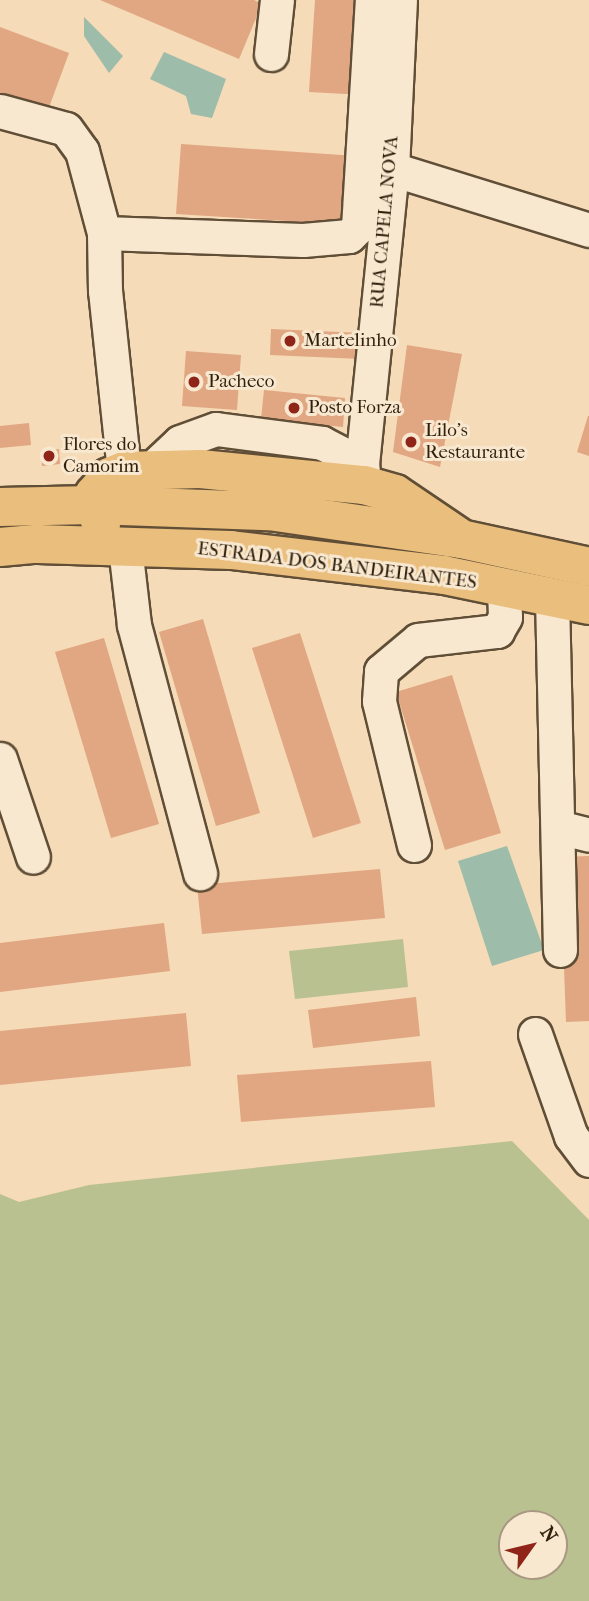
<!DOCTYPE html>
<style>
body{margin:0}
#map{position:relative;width:589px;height:1601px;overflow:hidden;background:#f5dbb7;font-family:"IM FELL French Canon",serif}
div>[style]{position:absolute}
.green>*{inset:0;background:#bac190}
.water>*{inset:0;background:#9dbca9}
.building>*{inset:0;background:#e1a682}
.roads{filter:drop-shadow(2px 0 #604e37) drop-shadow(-2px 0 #604e37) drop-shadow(0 2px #604e37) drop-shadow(0 -2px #604e37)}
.minor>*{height:33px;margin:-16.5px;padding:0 16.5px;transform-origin:16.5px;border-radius:16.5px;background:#f8e8d0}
.major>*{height:38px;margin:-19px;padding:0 19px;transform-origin:19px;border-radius:19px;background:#eabe7c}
.dots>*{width:19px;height:19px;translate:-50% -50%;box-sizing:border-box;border:4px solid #f8e8d0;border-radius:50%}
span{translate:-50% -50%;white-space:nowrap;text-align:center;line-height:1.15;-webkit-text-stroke:6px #f8e8d0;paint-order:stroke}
.street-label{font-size:19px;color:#2f1f0c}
.poi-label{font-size:19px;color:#2f1f0c}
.left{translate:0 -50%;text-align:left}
.north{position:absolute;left:498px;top:1510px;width:70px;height:70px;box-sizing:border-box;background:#f8e8d0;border:2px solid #a89882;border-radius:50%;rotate:56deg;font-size:19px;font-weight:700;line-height:28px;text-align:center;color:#2f1f0c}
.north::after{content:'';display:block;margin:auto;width:24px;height:32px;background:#8f2418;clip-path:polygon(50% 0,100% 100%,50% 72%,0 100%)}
</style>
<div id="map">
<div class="green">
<div style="clip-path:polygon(403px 939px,408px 987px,295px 999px,289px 951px)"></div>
<div style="clip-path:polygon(evenodd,512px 1141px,589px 1220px,589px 1601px,0 1601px,0 1194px,19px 1202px,89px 1185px,512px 1141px,512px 1524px,554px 1524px,554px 1566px,512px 1566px,512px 1524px)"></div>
</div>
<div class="water">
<div style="clip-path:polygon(84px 17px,123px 56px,109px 73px,84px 36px)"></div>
<div style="clip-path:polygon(164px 52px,226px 79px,212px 118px,191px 114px,186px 96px,150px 79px)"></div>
<div style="clip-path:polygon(507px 846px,544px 950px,492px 966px,458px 861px)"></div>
</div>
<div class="building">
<div style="clip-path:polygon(100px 0,254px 0,262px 4px,239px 59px)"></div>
<div style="clip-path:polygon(315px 0,370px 0,365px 95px,309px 92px)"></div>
<div style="clip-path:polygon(0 27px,69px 53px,44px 121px,0 105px)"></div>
<div style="clip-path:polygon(181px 144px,356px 156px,352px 225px,176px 214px)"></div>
<div style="clip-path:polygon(271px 329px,363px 333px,361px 359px,270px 355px)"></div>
<div style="clip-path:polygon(407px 345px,462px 354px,440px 467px,393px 452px)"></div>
<div style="clip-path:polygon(186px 351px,241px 355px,237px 410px,182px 406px)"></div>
<div style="clip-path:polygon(264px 390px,345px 398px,343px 427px,261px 419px)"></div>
<div style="clip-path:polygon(588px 416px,589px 416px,589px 456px,577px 452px)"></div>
<div style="clip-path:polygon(29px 423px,31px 445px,0 448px,0 426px)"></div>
<div style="clip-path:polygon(59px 449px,60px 464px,42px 466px,41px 451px)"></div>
<div style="clip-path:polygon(203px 619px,260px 813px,216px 826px,159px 632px)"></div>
<div style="clip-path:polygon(300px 633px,361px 823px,313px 838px,252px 648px)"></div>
<div style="clip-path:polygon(104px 638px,159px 824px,111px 838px,55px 652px)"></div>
<div style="clip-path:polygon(452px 675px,501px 833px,445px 850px,396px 692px)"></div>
<div style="clip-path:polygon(589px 856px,589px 1021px,566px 1022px,560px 857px)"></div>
<div style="clip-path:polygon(380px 869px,385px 918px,202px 934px,197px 885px)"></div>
<div style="clip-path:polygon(164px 923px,170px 971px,0 992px,0 943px)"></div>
<div style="clip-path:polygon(416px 997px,420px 1036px,313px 1048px,308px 1010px)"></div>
<div style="clip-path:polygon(186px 1013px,191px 1066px,0 1085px,0 1031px)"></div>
<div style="clip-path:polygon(431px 1061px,435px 1107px,241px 1122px,237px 1075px)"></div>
</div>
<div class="roads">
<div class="minor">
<div style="left:271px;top:54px;width:54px;rotate:-83.7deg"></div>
<div style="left:0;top:111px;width:68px;rotate:15.3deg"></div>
<div style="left:66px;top:129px;width:27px;rotate:54deg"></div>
<div style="left:82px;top:151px;width:85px;rotate:75deg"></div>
<div style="left:392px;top:169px;width:206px;rotate:17.2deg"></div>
<div style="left:124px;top:471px;width:181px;rotate:-96deg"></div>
<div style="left:105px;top:291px;width:58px;rotate:-91deg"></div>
<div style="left:104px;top:233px;width:199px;rotate:2deg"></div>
<div style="left:303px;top:240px;width:46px;rotate:-5deg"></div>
<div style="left:349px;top:236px;width:13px;rotate:-45deg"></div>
<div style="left:358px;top:227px;width:227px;rotate:-86.5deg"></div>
<div style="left:149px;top:471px;width:42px;rotate:-43.1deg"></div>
<div style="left:180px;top:442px;width:38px;rotate:-20deg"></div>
<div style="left:216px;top:429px;width:107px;rotate:7.5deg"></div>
<div style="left:322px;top:443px;width:45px;rotate:27.7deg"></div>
<div style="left:364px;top:485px;width:21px;rotate:-95deg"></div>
<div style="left:362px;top:464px;width:297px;rotate:-84.2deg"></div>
<div style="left:392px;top:169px;width:169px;rotate:-87.3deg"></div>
<div style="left:125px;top:547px;width:79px;rotate:83.4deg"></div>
<div style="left:134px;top:625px;width:257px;rotate:75.1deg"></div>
<div style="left:552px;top:597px;width:353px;rotate:88.7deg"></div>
<div style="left:0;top:759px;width:103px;rotate:71.4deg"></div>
<div style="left:558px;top:827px;width:32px;rotate:14deg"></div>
<div style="left:414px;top:845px;width:148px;rotate:-103.7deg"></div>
<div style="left:379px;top:701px;width:30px;rotate:-86deg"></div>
<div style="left:381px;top:671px;width:48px;rotate:-40deg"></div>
<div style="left:418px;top:640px;width:80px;rotate:-6.5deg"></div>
<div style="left:497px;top:631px;width:16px;rotate:-60deg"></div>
<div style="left:505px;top:617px;width:30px;rotate:-92deg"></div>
<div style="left:535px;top:1034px;width:108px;rotate:70.6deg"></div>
<div style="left:571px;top:1136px;width:30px;rotate:53deg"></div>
</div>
<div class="major">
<div style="left:0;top:507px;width:93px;rotate:-1.2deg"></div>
<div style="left:93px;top:505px;width:176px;rotate:2deg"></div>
<div style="left:269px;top:511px;width:194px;rotate:8.3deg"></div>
<div style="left:461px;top:539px;width:131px;rotate:12.3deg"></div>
<div style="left:101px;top:525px;width:31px;rotate:-103deg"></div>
<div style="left:94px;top:495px;width:23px;rotate:-50deg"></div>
<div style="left:109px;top:477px;width:16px;rotate:-22deg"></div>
<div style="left:124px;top:471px;width:76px;rotate:-1.5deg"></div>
<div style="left:200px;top:469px;width:165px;rotate:5.6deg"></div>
<div style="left:364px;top:485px;width:32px;rotate:16deg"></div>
<div style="left:395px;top:494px;width:75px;rotate:34.1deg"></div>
<div style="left:0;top:547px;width:38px;rotate:-5deg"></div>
<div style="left:38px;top:544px;width:193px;rotate:1.8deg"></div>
<div style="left:231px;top:550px;width:214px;rotate:6.7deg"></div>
<div style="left:444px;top:575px;width:148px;rotate:11.7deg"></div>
</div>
</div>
<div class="dots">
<div style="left:290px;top:341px;background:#8f2418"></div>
<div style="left:194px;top:382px;background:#8f2418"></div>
<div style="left:294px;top:408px;background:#8f2418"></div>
<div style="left:411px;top:442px;background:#8f2418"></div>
<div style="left:49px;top:456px;background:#8f2418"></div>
</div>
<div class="street-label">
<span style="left:385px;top:222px;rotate:-85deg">RUA CAPELA NOVA</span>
<span style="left:337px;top:566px;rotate:7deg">ESTRADA DOS BANDEIRANTES</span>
</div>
<div class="poi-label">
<span class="left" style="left:304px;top:341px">Martelinho</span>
<span class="left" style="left:208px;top:382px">Pacheco</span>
<span class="left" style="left:308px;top:408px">Posto Forza</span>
<span class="left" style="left:425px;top:442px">Lilo's<br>Restaurante</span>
<span class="left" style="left:63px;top:456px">Flores do<br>Camorim</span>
</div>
<div class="north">N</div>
</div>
